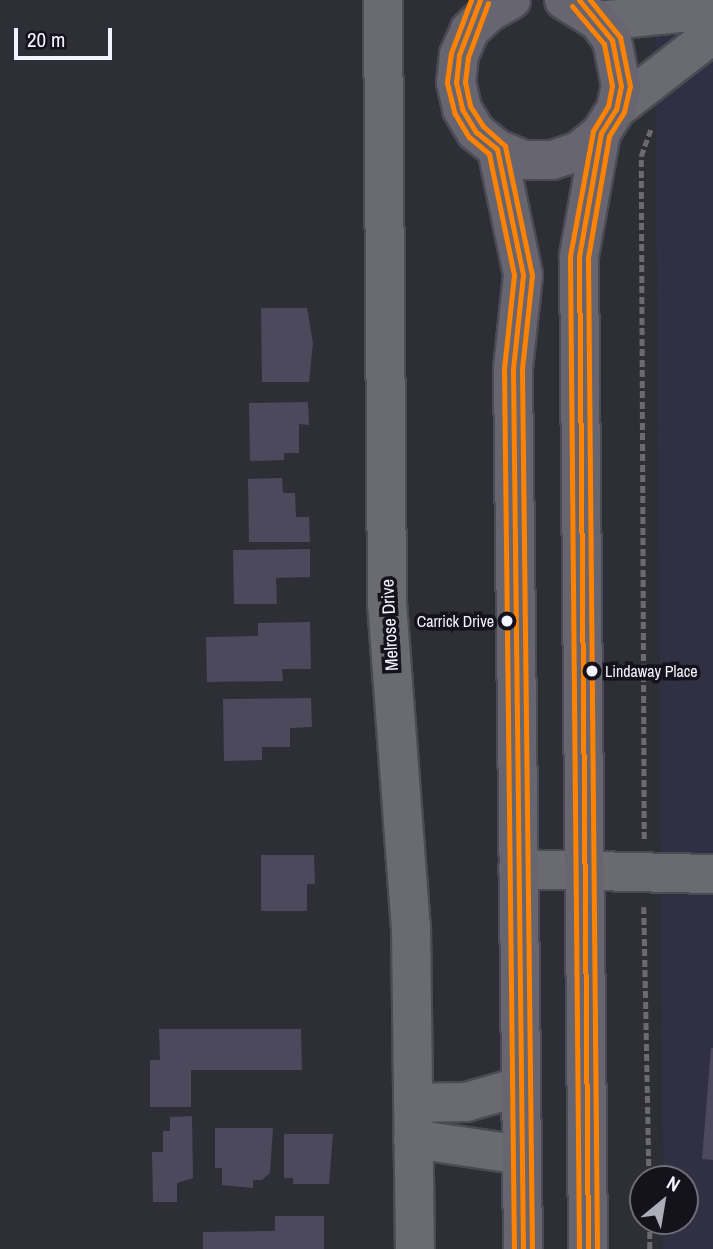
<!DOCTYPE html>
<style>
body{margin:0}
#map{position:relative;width:713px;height:1249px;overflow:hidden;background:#2e2e36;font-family:"Archivo Narrow",sans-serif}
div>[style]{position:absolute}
.built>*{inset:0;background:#312f43}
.building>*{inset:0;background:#4c495c}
.path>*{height:4.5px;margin-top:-2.25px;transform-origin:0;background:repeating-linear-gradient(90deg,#6a6a70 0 7px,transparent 0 10.5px)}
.roads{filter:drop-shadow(2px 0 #4b4b53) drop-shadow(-2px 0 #4b4b53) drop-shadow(0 2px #4b4b53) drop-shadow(0 -2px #4b4b53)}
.minor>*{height:38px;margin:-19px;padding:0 19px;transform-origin:19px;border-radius:19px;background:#6a6a71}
.major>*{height:38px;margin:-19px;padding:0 19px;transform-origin:19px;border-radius:19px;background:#666570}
.bus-1>*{height:5px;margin:-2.5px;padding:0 2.5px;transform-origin:2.5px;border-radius:2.5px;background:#ff8200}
.bus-2>*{height:5px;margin:-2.5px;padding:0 2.5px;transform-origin:2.5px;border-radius:2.5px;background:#ff8200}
.bus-3>*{height:5px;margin:-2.5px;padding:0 2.5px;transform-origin:2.5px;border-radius:2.5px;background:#ff8200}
.dots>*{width:19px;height:19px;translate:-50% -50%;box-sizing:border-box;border:4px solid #14131b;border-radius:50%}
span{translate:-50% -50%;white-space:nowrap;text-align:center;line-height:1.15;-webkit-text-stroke:7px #14131b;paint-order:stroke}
.bus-label{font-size:16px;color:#f3f3fe}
.right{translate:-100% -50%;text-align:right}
.left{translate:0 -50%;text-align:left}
.street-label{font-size:18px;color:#f3f3fe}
.north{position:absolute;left:629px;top:1165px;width:70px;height:70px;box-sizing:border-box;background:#14131b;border:2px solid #6d6d76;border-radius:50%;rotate:30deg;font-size:19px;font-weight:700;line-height:28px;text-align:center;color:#f3f3fe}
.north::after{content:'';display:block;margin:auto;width:24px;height:32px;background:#aeaeb8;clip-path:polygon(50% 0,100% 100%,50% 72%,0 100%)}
.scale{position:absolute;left:14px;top:28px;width:98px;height:32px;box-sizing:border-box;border:4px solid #f3f3fe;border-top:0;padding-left:9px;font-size:21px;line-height:24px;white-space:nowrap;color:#f3f3fe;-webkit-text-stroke:5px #14131b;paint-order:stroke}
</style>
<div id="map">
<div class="built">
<div style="clip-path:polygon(655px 0,713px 0,713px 1249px,663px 1249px,663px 1221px,685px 1221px,685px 1179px,663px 1179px)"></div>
</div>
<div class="building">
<div style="clip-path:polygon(261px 308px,307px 308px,313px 343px,309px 382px,262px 382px)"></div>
<div style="clip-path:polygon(308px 402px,309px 425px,299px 424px,299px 453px,284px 453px,284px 460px,250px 461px,249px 403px)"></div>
<div style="clip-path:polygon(282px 478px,283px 493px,295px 493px,296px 517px,309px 517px,310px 542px,249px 542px,248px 479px)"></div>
<div style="clip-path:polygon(310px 549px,310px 577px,276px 578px,277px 604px,234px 604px,233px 550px)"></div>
<div style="clip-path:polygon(310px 622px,311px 669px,282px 669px,283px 681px,207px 682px,206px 637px,258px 636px,258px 623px)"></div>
<div style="clip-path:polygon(311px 698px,312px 727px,290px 728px,290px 747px,262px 747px,262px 760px,224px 761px,223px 699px)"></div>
<div style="clip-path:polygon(261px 855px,314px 855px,315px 884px,307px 884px,307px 911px,261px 911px)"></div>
<div style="clip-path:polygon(159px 1029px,301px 1029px,302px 1070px,191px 1070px,191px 1107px,150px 1107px,150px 1060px,160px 1060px)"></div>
<div style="clip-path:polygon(711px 1048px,713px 1048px,713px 1160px,702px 1159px)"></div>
<div style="clip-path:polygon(192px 1116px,193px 1178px,177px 1183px,177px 1202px,153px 1202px,152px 1152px,163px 1152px,163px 1131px,170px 1131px,170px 1117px)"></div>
<div style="clip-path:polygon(215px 1128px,273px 1128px,270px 1173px,262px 1180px,253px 1180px,253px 1188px,222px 1185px,222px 1168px,215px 1168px)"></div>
<div style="clip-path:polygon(284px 1134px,333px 1134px,329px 1184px,293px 1184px,293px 1178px,284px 1178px)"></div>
<div style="clip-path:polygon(275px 1216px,324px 1216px,324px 1249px,203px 1249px,203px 1232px,275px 1231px)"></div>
</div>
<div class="path">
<div style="left:644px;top:839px;width:683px;rotate:-90.25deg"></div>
<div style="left:641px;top:156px;width:29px;rotate:-70deg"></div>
<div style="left:644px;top:907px;width:272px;rotate:88.9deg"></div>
<div style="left:650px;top:1221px;width:28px;rotate:90deg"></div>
</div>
<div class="roads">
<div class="minor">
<div style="left:383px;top:0;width:603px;rotate:89.62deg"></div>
<div style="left:387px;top:603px;width:324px;rotate:85.8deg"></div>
<div style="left:411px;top:926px;width:323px;rotate:89.3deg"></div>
<div style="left:598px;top:21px;width:116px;rotate:-5.5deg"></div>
<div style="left:616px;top:109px;width:123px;rotate:-37.7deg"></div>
<div style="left:518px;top:869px;width:195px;rotate:1.5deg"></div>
<div style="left:413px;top:1103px;width:53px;rotate:-1.1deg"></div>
<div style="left:466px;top:1102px;width:55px;rotate:-15.8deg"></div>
<div style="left:413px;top:1139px;width:110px;rotate:8.4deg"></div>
</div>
<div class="major">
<div style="left:511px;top:0;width:26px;rotate:151deg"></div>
<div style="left:488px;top:13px;width:25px;rotate:137deg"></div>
<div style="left:470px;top:30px;width:27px;rotate:114deg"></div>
<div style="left:459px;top:55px;width:27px;rotate:96deg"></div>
<div style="left:456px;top:82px;width:28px;rotate:77deg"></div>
<div style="left:462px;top:109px;width:27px;rotate:59deg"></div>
<div style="left:476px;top:132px;width:27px;rotate:39deg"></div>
<div style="left:497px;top:149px;width:29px;rotate:22deg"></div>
<div style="left:524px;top:160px;width:28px"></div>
<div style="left:552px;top:160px;width:28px;rotate:-18deg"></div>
<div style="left:579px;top:151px;width:28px;rotate:-39deg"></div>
<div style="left:601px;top:133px;width:28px;rotate:-58deg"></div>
<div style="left:616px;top:109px;width:24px;rotate:-78deg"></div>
<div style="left:621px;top:86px;width:47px;rotate:-101.1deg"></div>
<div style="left:612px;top:40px;width:24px;rotate:-126deg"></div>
<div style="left:598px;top:21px;width:40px;rotate:-148deg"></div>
<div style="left:497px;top:149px;width:129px;rotate:78.3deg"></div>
<div style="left:523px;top:275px;width:95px;rotate:96.1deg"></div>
<div style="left:513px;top:369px;width:880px;rotate:89.35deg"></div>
<div style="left:588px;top:1249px;width:993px;rotate:-90.52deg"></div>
<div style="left:579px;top:256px;width:125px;rotate:-79.9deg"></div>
</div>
</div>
<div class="bus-1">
<div style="left:480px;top:0;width:59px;rotate:110.9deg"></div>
<div style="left:459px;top:55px;width:27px;rotate:96deg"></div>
<div style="left:456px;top:82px;width:28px;rotate:77deg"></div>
<div style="left:462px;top:109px;width:27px;rotate:59deg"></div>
<div style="left:476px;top:132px;width:27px;rotate:39deg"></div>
<div style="left:497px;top:149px;width:129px;rotate:78.3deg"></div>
<div style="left:523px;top:275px;width:95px;rotate:96.1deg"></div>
<div style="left:513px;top:369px;width:880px;rotate:89.35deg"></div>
<div style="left:579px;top:0;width:52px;rotate:50.5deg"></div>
<div style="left:612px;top:40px;width:47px;rotate:78.9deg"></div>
<div style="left:621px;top:86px;width:24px;rotate:102deg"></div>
<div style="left:616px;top:109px;width:28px;rotate:122deg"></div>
<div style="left:601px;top:133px;width:125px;rotate:100.1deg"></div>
<div style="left:579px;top:256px;width:993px;rotate:89.48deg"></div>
</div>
<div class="bus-2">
<div style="left:471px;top:0;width:57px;rotate:110.7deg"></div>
<div style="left:451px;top:53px;width:30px;rotate:98deg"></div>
<div style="left:447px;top:83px;width:32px;rotate:76deg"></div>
<div style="left:455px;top:114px;width:27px;rotate:59deg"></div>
<div style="left:469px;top:137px;width:26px;rotate:40deg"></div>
<div style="left:489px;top:154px;width:124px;rotate:78.3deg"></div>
<div style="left:514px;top:275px;width:95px;rotate:96.1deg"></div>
<div style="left:504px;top:369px;width:880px;rotate:89.35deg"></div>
<div style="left:572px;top:6px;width:50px;rotate:49.9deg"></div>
<div style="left:604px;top:44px;width:43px;rotate:79.2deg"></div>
<div style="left:612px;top:86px;width:20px;rotate:101deg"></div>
<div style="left:608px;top:106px;width:29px;rotate:121deg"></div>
<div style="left:593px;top:131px;width:127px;rotate:100.4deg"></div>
<div style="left:570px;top:256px;width:993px;rotate:89.48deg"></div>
</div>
<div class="bus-3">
<div style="left:590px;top:0;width:48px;rotate:51deg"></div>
<div style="left:620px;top:37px;width:50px;rotate:78.5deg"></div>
<div style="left:630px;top:86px;width:27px;rotate:103deg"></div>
<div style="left:624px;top:112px;width:28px;rotate:122deg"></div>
<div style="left:609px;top:136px;width:123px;rotate:99.8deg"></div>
<div style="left:588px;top:257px;width:992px;rotate:89.48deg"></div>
<div style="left:488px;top:3px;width:58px;rotate:110.3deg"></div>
<div style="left:468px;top:57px;width:25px;rotate:97deg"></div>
<div style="left:465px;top:82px;width:25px;rotate:78deg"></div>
<div style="left:470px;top:106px;width:24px;rotate:57deg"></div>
<div style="left:483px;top:126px;width:30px;rotate:42deg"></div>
<div style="left:505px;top:146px;width:132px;rotate:78.2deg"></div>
<div style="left:532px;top:275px;width:95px;rotate:96.1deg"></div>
<div style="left:522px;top:369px;width:880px;rotate:89.35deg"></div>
</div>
<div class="dots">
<div style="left:507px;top:621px;background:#f3f3fe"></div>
<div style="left:592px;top:671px;background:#f3f3fe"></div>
</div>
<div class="bus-label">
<span class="right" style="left:494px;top:621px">Carrick Drive</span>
<span class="left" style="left:605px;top:671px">Lindaway Place</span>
</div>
<div class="street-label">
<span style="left:390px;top:625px;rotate:-93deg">Melrose Drive</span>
</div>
<div class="north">N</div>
<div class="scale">20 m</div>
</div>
